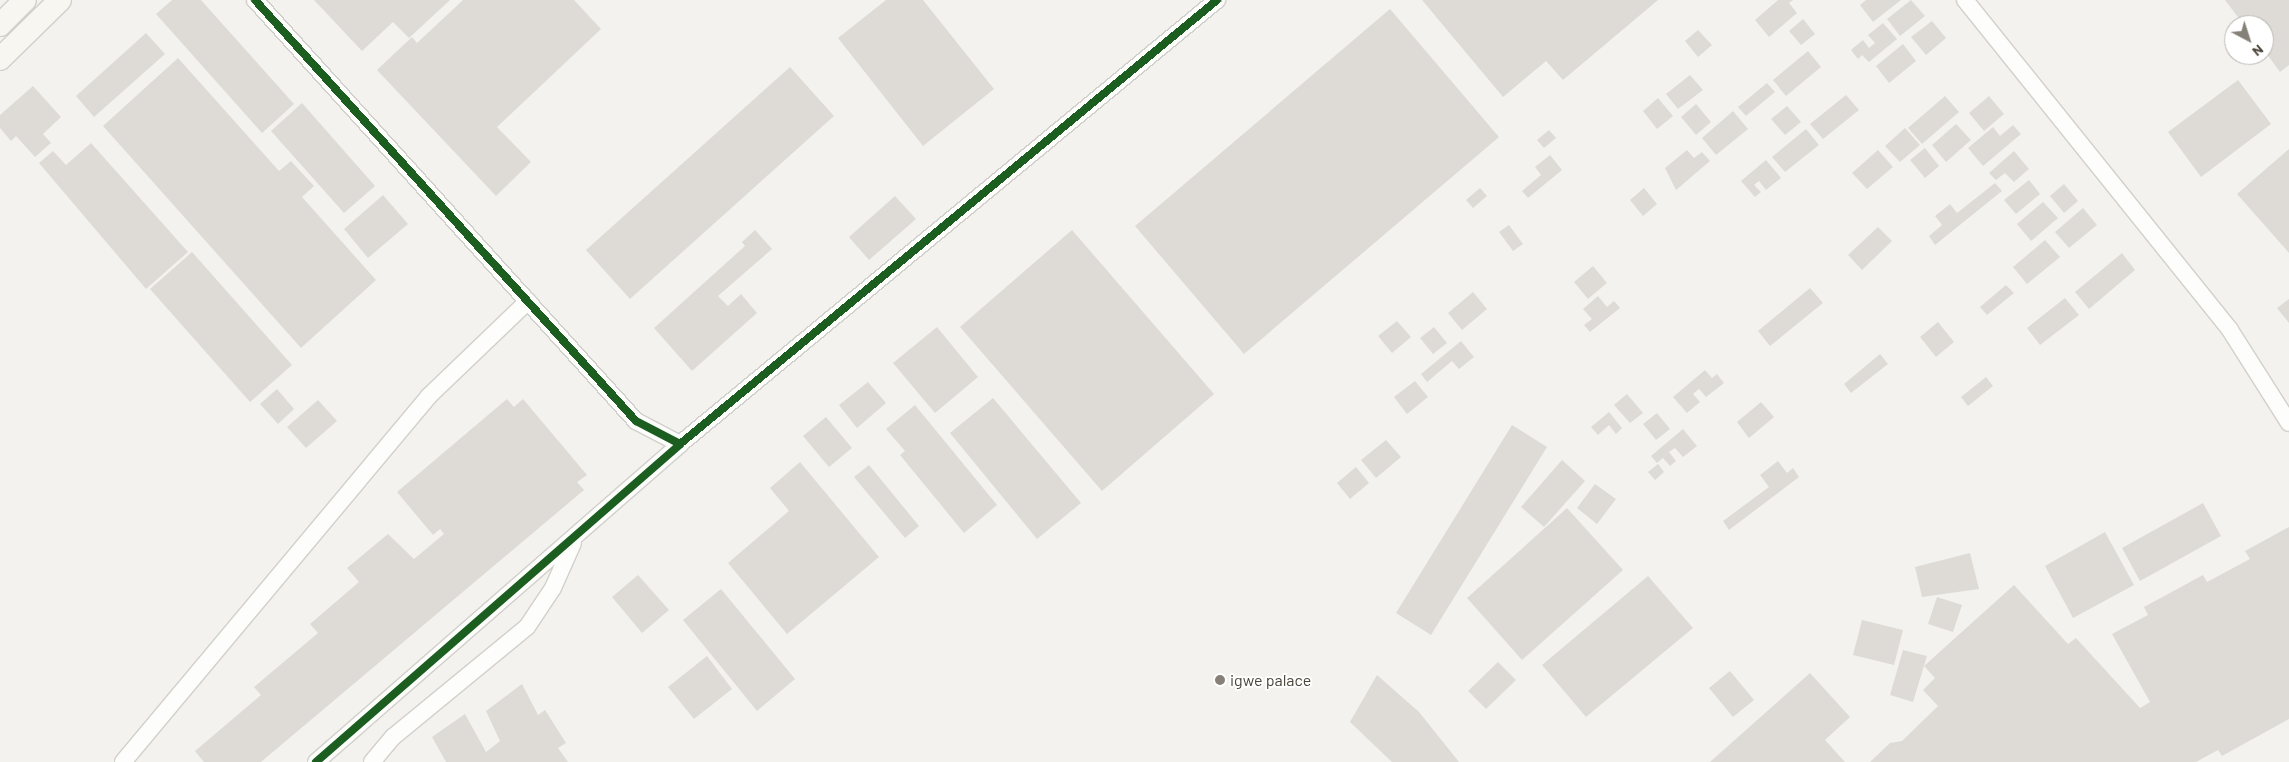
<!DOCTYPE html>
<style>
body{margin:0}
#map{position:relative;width:2289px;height:762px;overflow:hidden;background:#f4f2ee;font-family:Barlow,sans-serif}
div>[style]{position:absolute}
.building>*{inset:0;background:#dedbd6}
.roads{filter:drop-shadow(1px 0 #d2d0cb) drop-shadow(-1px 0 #d2d0cb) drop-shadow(0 1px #d2d0cb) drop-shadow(0 -1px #d2d0cb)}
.street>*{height:16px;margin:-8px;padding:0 8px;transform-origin:8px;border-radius:8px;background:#fdfdfc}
.secondary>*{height:22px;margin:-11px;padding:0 11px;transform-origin:11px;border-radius:11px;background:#f7f6f1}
.cycleway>*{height:8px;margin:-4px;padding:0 4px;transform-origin:4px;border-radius:4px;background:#1b5e20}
.dots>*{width:14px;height:14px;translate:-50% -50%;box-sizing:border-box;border:2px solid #fff;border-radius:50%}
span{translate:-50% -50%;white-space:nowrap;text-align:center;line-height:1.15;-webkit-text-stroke:4px #fff;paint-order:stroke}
.poi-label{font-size:16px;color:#4b4439}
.left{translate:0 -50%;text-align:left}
.north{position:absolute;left:2224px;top:15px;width:50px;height:50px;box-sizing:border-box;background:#fff;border:1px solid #b7b4b0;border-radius:50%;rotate:140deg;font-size:14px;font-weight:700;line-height:20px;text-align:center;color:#4b4439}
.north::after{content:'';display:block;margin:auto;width:18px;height:22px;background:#868178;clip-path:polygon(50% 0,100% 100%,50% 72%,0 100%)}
</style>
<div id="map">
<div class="building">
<div style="clip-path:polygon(172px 0,201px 0,294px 104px,262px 133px,156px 14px)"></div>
<div style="clip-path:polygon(314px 0,450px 0,409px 38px,393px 22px,362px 51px)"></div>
<div style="clip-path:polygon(463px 0,574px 0,601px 29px,497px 127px,531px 162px,496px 196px,377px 70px,412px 37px,417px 43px)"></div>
<div style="clip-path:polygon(886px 0,923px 0,994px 89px,923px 146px,838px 38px)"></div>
<div style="clip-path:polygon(1422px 0,1658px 0,1563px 80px,1546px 61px,1503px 97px)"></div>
<div style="clip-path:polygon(1778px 0,1793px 0,1789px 3px,1797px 13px,1769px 37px,1755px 20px)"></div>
<div style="clip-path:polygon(1866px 0,1901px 0,1873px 22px,1860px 5px)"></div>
<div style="clip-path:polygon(1911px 0,1925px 16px,1900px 36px,1887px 19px)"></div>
<div style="clip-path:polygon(2225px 0,2289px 0,2289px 65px,2280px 72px,2264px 50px,2264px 25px,2244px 25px)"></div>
<div style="clip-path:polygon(1390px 9px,1499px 137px,1244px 354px,1135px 226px)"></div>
<div style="clip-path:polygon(1803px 19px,1815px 34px,1801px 45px,1789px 31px)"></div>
<div style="clip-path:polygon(1932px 21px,1946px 38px,1926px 55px,1911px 37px)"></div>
<div style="clip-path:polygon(1883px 23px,1897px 39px,1869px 62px,1862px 55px,1858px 59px,1851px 50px,1863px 40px,1869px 48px,1875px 43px,1868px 35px)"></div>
<div style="clip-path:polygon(1698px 30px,1712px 45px,1698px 57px,1685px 41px)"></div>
<div style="clip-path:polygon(146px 33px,165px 54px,94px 117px,76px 96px)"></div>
<div style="clip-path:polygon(1903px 44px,1916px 61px,1889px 83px,1876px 66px)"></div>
<div style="clip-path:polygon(1808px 51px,1821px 67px,1786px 96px,1773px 80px)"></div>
<div style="clip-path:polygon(178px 58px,279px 171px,291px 161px,314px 186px,302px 197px,376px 280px,301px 348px,103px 126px)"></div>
<div style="clip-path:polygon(790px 67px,834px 116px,630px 299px,586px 250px)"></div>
<div style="clip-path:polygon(1690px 75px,1703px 90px,1678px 109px,1666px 94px)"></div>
<div style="clip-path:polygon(2238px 80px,2271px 124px,2201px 177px,2168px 132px)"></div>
<div style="clip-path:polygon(1767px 83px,1775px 92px,1746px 116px,1738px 107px)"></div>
<div style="clip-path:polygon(33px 86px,61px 117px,43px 134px,51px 143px,35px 157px,16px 136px,11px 141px,0 128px,0 115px)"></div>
<div style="clip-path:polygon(1846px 95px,1859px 110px,1823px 139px,1810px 124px)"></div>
<div style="clip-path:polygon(1945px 96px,1959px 112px,1922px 144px,1908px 128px)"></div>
<div style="clip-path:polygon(1989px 96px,2004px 114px,1984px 131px,1969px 113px)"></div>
<div style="clip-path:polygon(1658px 98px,1673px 116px,1657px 129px,1643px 111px)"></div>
<div style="clip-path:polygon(302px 103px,375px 186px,344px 213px,271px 131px)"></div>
<div style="clip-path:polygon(1696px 104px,1711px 122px,1696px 135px,1681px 117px)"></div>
<div style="clip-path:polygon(1787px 106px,1801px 122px,1785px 135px,1771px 119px)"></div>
<div style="clip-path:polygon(1733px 111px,1748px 129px,1716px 155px,1702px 138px)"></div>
<div style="clip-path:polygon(1956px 124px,1971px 140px,1946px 162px,1932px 145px)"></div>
<div style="clip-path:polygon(2013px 125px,2021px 134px,1983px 166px,1968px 148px,1993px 127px,2000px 136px)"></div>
<div style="clip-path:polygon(1905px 128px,1920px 145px,1900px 162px,1885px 146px)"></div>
<div style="clip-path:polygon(1806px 129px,1819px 145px,1785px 172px,1772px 157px)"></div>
<div style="clip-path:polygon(1549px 130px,1556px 138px,1544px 148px,1537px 140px)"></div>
<div style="clip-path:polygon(91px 143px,188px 252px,146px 289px,39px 163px,53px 151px,66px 165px)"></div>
<div style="clip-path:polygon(1925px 148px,1939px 166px,1925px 178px,1910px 160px)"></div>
<div style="clip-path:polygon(2289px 149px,2289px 253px,2237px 194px)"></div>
<div style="clip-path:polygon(1687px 150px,1694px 158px,1702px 152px,1710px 161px,1676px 190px,1665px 168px)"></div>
<div style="clip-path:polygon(1878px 150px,1893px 167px,1867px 189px,1852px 173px)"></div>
<div style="clip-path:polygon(2014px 151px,2029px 169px,2014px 182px,2005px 173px,1996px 180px,1989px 173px)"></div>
<div style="clip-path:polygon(1550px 155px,1562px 170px,1528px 198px,1522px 191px,1541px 175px,1535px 167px)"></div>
<div style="clip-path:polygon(1766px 160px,1781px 178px,1766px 190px,1759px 181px,1754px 185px,1761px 192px,1755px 197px,1741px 181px)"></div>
<div style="clip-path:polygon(2029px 180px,2040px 194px,2016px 214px,2004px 200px)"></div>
<div style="clip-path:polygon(1995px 183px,2002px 191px,1935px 245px,1929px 236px,1942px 225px,1935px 216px,1950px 204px,1957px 213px)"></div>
<div style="clip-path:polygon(2064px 184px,2078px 201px,2064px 213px,2050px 196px)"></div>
<div style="clip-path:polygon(1480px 188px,1487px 196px,1473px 208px,1466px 200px)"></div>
<div style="clip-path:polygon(1644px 188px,1657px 204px,1643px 216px,1630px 200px)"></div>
<div style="clip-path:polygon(383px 195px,408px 224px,368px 258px,344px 229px)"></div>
<div style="clip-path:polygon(895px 196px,916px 219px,869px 260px,849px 237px)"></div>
<div style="clip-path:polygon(2043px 202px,2058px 218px,2031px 241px,2017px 224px)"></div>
<div style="clip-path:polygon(2083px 208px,2097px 225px,2069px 248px,2055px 232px)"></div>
<div style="clip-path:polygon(1509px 225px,1523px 244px,1513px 251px,1499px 232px)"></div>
<div style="clip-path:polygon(1878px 227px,1892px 241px,1862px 270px,1848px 255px)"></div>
<div style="clip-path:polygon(755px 230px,772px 249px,718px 296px,728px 306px,741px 294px,757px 313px,692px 371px,654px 328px,745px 246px,742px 242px)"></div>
<div style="clip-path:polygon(1072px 230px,1214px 394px,1102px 491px,960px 327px)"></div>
<div style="clip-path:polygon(2045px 240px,2060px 257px,2027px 284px,2013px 267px)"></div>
<div style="clip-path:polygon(192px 252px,292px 365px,250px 402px,150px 289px)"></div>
<div style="clip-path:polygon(2122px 253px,2135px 270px,2089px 309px,2075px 292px)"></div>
<div style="clip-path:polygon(1593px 266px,1607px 283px,1588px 299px,1574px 282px)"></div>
<div style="clip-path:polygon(2006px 285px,2014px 293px,1987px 315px,1980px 307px)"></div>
<div style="clip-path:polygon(1810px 288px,1823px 303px,1770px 346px,1758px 331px)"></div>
<div style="clip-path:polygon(1473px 292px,1487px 309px,1462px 330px,1448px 313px)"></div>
<div style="clip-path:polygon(1598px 296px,1607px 307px,1614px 301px,1620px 308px,1590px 332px,1584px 325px,1592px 319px,1583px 309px)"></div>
<div style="clip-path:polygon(2065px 298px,2079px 315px,2040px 345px,2027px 328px)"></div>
<div style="clip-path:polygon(2289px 299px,2289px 323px,2277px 308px)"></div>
<div style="clip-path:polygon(1397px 321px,1411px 337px,1392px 353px,1378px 336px)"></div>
<div style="clip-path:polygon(1938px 322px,1954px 342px,1936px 357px,1920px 337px)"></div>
<div style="clip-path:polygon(937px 327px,978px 377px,935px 413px,893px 363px)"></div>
<div style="clip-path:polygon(1434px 327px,1447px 343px,1433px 354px,1420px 338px)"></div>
<div style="clip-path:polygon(1461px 341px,1474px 357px,1459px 369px,1452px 361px,1427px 382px,1421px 374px)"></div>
<div style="clip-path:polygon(1880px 354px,1888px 364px,1851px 393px,1844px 384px)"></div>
<div style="clip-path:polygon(1705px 370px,1712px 378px,1717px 374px,1724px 383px,1706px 397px,1699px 389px,1693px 394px,1700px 402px,1687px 413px,1673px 397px)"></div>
<div style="clip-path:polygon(1986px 377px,1993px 386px,1968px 406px,1961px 397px)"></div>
<div style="clip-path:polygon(1415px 381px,1428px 397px,1407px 414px,1394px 397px)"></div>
<div style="clip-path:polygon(868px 382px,886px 403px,857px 428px,839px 405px)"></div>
<div style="clip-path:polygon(277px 389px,294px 409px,278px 424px,260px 404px)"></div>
<div style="clip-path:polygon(1627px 394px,1643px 413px,1630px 423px,1614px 405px)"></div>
<div style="clip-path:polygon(993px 398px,1081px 503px,1037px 539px,950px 433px)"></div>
<div style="clip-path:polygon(507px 399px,514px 407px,523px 399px,587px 475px,577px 482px,584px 490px,261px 762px,204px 762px,195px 751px,261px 695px,254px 687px,318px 633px,310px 624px,359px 582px,347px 568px,388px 534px,414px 559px,444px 534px,440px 529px,433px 535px,397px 492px)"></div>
<div style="clip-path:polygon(318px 400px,337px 421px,306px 448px,287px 427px)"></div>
<div style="clip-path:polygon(1761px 402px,1774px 417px,1749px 438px,1737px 422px)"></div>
<div style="clip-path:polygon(915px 405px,997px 505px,964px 533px,900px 455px,905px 451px,886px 429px)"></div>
<div style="clip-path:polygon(1609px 412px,1622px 428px,1616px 434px,1609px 425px,1598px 435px,1591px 427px)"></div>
<div style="clip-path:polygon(1657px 413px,1670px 429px,1656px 440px,1643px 424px)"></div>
<div style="clip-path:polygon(826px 417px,852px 448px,829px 467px,803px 436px)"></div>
<div style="clip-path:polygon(1512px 425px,1547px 447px,1431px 635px,1396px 613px)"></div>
<div style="clip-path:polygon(1683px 429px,1697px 446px,1683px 457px,1675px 448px,1669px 452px,1676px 461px,1670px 466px,1663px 458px,1657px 463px,1651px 456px)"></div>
<div style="clip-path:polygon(1386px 440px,1401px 457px,1376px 478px,1361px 460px)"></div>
<div style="clip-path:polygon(1562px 460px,1585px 481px,1544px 527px,1521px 507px)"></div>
<div style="clip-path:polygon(1778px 461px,1787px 473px,1793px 468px,1799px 477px,1729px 530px,1723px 521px,1769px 487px,1760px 475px)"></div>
<div style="clip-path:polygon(800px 462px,879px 557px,787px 634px,728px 563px,789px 511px,770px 488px)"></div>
<div style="clip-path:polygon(1658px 464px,1664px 472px,1655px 480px,1648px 472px)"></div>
<div style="clip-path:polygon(869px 465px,919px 526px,905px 538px,854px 477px)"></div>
<div style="clip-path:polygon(1356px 467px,1369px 483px,1350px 499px,1337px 483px)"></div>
<div style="clip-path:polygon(1595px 484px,1616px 499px,1597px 524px,1577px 508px)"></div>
<div style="clip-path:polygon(2203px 503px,2221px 536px,2140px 581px,2122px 548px)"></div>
<div style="clip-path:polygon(1567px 508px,1623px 570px,1522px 660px,1467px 598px)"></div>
<div style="clip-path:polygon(2289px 527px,2289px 719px,2222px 756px,2218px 750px,2196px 762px,1870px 762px,1890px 743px,1902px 741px,1938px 706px,1923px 690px,1935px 678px,1924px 666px,2014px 585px,2068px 644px,2076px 638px,2140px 708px,2150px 702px,2112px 634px,2148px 615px,2144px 607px,2203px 575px,2207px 582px,2250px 559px,2245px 551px)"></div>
<div style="clip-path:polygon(2105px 532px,2134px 585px,2073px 618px,2045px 566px)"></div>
<div style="clip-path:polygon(1970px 553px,1979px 589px,1922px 597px,1915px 567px)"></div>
<div style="clip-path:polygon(638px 575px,669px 610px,642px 633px,612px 597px)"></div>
<div style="clip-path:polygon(1648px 576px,1693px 628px,1586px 717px,1542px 665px)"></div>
<div style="clip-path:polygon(721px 589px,795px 679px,757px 711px,683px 620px)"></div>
<div style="clip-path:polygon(1937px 597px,1962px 605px,1953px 632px,1928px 624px)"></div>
<div style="clip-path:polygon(1862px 620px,1903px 630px,1894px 665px,1853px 655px)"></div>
<div style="clip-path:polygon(1903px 650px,1927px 656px,1913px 702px,1890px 695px)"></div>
<div style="clip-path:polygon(707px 656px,732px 689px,694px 719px,668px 687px)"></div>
<div style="clip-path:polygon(1498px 662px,1516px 680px,1486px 709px,1468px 691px)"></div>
<div style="clip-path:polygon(1730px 671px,1754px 700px,1733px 717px,1709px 688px)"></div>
<div style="clip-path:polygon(1810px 673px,1850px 717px,1825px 740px,1845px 762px,1710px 762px)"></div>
<div style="clip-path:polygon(1377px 675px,1419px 712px,1459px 762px,1392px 762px,1350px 722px)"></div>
<div style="clip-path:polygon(522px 684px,538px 715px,545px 710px,566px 743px,558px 748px,568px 762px,446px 762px,432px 737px,465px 714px,486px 752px,500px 741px,486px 711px)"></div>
</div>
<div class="roads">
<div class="street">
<div style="left:255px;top:0;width:568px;rotate:47.86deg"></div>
<div style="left:636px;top:421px;width:50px;rotate:27.6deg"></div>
<div style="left:1965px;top:0;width:423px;rotate:51.2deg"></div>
<div style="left:2230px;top:330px;width:110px;rotate:57.6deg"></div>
<div style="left:123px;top:762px;width:477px;rotate:-50.1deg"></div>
<div style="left:429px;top:396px;width:137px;rotate:-43.8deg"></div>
<div style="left:316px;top:762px;width:483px;rotate:-41.1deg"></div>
<div style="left:680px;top:444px;width:697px;rotate:-39.58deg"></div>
<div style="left:372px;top:762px;width:33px;rotate:-50deg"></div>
<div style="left:393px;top:737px;width:173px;rotate:-39.4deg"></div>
<div style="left:527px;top:627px;width:47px;rotate:-56.3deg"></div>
<div style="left:553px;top:588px;width:49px;rotate:-66deg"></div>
</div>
<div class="secondary">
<div style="left:0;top:25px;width:35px;rotate:-45deg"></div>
<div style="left:0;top:59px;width:84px;rotate:-44.5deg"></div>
</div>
</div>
<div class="cycleway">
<div style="left:255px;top:0;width:568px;rotate:47.86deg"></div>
<div style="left:636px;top:421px;width:50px;rotate:27.6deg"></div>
<div style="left:316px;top:762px;width:483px;rotate:-41.1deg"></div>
<div style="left:680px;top:444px;width:697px;rotate:-39.58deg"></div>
</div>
<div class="dots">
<div style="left:1220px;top:680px;background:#868178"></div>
</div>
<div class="poi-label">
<span class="left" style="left:1230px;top:680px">igwe palace</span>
</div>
<div class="north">N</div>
</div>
